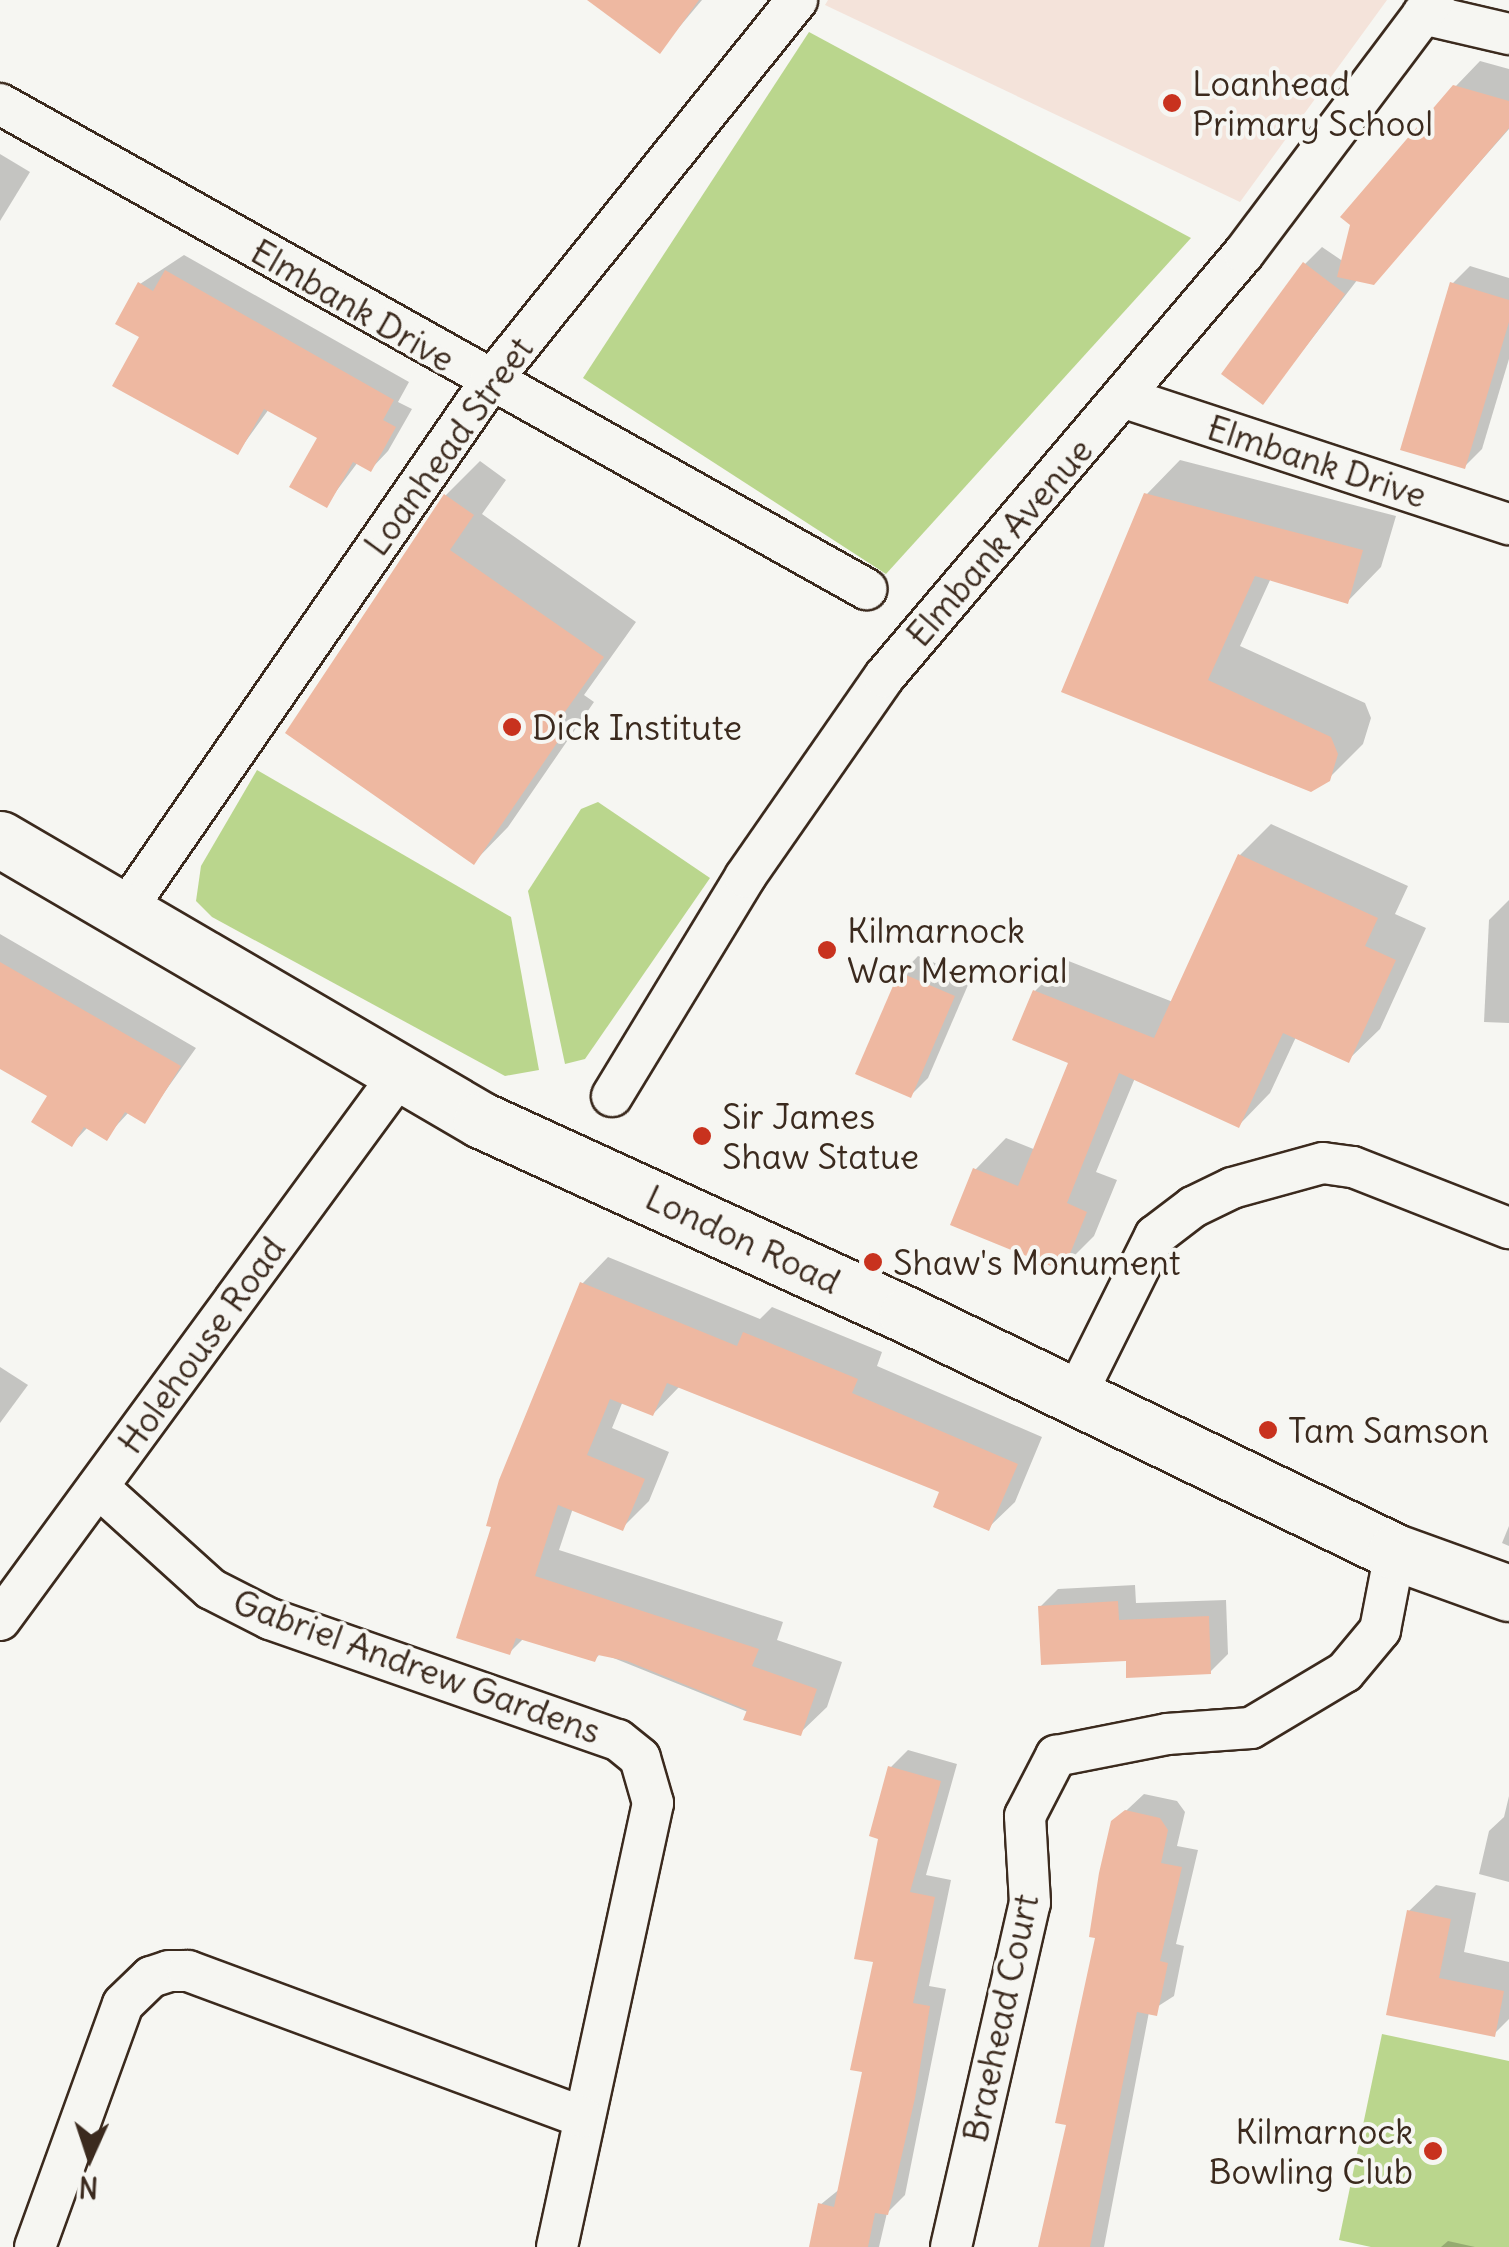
<!DOCTYPE html>
<style>
body{margin:0}
#map{position:relative;width:1509px;height:2247px;overflow:hidden;background:#f6f6f2;font-family:Delius,sans-serif}
div>[style]{position:absolute}
.built>*{inset:0;background:#f4e3da}
.green>*{inset:0;background:#bad68d}
.shadow>*{inset:0;background:#0003}
.building>*{inset:0;background:#eeb8a1}
.roads{filter:drop-shadow(2px 0 #3b2a1e) drop-shadow(-2px 0 #3b2a1e) drop-shadow(0 2px #3b2a1e) drop-shadow(0 -2px #3b2a1e)}
.street>*{height:40px;margin:-20px;padding:0 20px;transform-origin:20px;border-radius:20px;background:#f6f6f2}
.secondary>*{height:55px;margin:-27.5px;padding:0 27.5px;transform-origin:27.5px;border-radius:27.5px;background:#f6f6f2}
.dots>*{width:28px;height:28px;translate:-50% -50%;box-sizing:border-box;border:5px solid #f6f6f2;border-radius:50%}
span{translate:-50% -50%;white-space:nowrap;text-align:center;line-height:1.15;-webkit-text-stroke:8px #f6f6f2;paint-order:stroke}
.poi-label{font-size:35px;color:#3b2a1e}
.left{translate:0 -50%;text-align:left}
.right{translate:-100% -50%;text-align:right}
.street-label{font-size:35px;color:#3b2a1e}
.north{position:absolute;left:40px;top:2107px;width:100px;height:100px;-webkit-text-stroke:8px #f6f6f2;paint-order:stroke;rotate:183deg;font-size:28px;font-weight:700;line-height:40px;text-align:center;color:#3b2a1e}
.north::after{content:'';display:block;margin:auto;width:35px;height:45px;background:#3b2a1e;clip-path:polygon(50% 0,100% 100%,50% 72%,0 100%)}
</style>
<div id="map">
<div class="built">
<div style="clip-path:polygon(828px 0,1387px 0,1240px 202px,825px 5px)"></div>
</div>
<div class="green">
<div style="clip-path:polygon(809px 32px,1191px 238px,886px 574px,583px 378px)"></div>
<div style="clip-path:polygon(257px 770px,511px 917px,539px 1070px,505px 1076px,212px 917px,196px 901px,201px 866px)"></div>
<div style="clip-path:polygon(598px 802px,710px 878px,585px 1059px,565px 1064px,528px 891px,581px 809px)"></div>
<div style="clip-path:polygon(1382px 2034px,1509px 2061px,1509px 2247px,1371px 2247px,1339px 2240px)"></div>
</div>
<div class="shadow">
<div style="clip-path:polygon(612px 0,702px 0,660px 50px)"></div>
<div style="clip-path:polygon(1480px 61px,1509px 69px,1509px 129px,1373px 283px,1358px 279px,1263px 402px,1305px 264px,1322px 247px,1344px 262px,1455px 87px)"></div>
<div style="clip-path:polygon(0 154px,30px 172px,0 221px)"></div>
<div style="clip-path:polygon(184px 255px,409px 382px,398px 402px,412px 409px,388px 451px,371px 469px,358px 462px,326px 505px,320px 437px,269px 409px,238px 452px,143px 336px,140px 284px)"></div>
<div style="clip-path:polygon(1470px 266px,1509px 278px,1509px 359px,1482px 449px,1465px 466px,1453px 283px)"></div>
<div style="clip-path:polygon(1180px 460px,1396px 516px,1381px 567px,1347px 602px,1271px 578px,1240px 646px,1365px 703px,1371px 718px,1363px 744px,1328px 779px,1065px 691px,1146px 495px)"></div>
<div style="clip-path:polygon(480px 461px,506px 480px,482px 514px,636px 622px,584px 695px,594px 702px,508px 827px,474px 862px,288px 732px,446px 495px)"></div>
<div style="clip-path:polygon(1271px 824px,1408px 886px,1395px 914px,1426px 928px,1380px 1029px,1348px 1060px,1296px 1037px,1270px 1093px,1239px 1125px,1135px 1078px,1096px 1172px,1117px 1180px,1094px 1236px,1062px 1268px,975px 1170px,1006px 1138px,1036px 1150px,1072px 1061px,1035px 991px,1066px 960px,1173px 1002px,1240px 855px)"></div>
<div style="clip-path:polygon(1509px 900px,1509px 1023px,1484px 1022px,1489px 920px)"></div>
<div style="clip-path:polygon(0 934px,196px 1048px,144px 1121px,129px 1112px,106px 1137px,88px 1127px,72px 1144px,50px 1096px,0 1066px)"></div>
<div style="clip-path:polygon(918px 956px,971px 978px,928px 1078px,911px 1095px,901px 974px)"></div>
<div style="clip-path:polygon(608px 1257px,760px 1319px,772px 1307px,882px 1352px,877px 1366px,1042px 1437px,1015px 1502px,988px 1528px,943px 1491px,680px 1386px,653px 1414px,623px 1401px,612px 1428px,669px 1452px,649px 1501px,622px 1528px,573px 1508px,559px 1550px,783px 1622px,777px 1640px,842px 1662px,827px 1707px,800px 1733px,601px 1653px,594px 1660px,524px 1638px,510px 1652px,582px 1284px)"></div>
<div style="clip-path:polygon(0 1367px,28px 1385px,0 1423px)"></div>
<div style="clip-path:polygon(1509px 1526px,1509px 1546px,1502px 1543px)"></div>
<div style="clip-path:polygon(1135px 1585px,1136px 1603px,1226px 1600px,1228px 1654px,1210px 1672px,1128px 1658px,1040px 1607px,1058px 1589px)"></div>
<div style="clip-path:polygon(908px 1750px,957px 1764px,926px 1875px,951px 1880px,929px 1986px,946px 1989px,905px 2195px,887px 2213px,879px 2247px,811px 2247px,820px 2205px,841px 2188px,865px 2070px,890px 1768px)"></div>
<div style="clip-path:polygon(1144px 1794px,1177px 1801px,1185px 1812px,1177px 1846px,1198px 1850px,1176px 1944px,1184px 1946px,1174px 1996px,1149px 2012px,1104px 2247px,1042px 2247px,1069px 2124px,1113px 1823px)"></div>
<div style="clip-path:polygon(1509px 1796px,1509px 1882px,1479px 1874px,1489px 1831px,1504px 1817px)"></div>
<div style="clip-path:polygon(1436px 1885px,1476px 1893px,1464px 1952px,1509px 1962px,1509px 2019px,1494px 2034px,1389px 2013px,1409px 1911px)"></div>
<div style="clip-path:polygon(1448px 2241px,1475px 2247px,1441px 2247px)"></div>
</div>
<div class="building">
<div style="clip-path:polygon(587px 0,699px 0,660px 54px)"></div>
<div style="clip-path:polygon(1453px 85px,1509px 101px,1509px 128px,1374px 285px,1337px 277px,1350px 225px,1340px 217px)"></div>
<div style="clip-path:polygon(1303px 262px,1345px 294px,1263px 405px,1221px 374px)"></div>
<div style="clip-path:polygon(165px 270px,394px 400px,383px 420px,396px 427px,371px 472px,353px 462px,327px 508px,289px 487px,317px 438px,264px 409px,238px 455px,112px 386px,139px 337px,115px 324px,138px 282px,153px 291px)"></div>
<div style="clip-path:polygon(1450px 282px,1509px 300px,1509px 322px,1465px 469px,1400px 450px)"></div>
<div style="clip-path:polygon(1144px 493px,1363px 550px,1348px 604px,1255px 576px,1208px 680px,1331px 737px,1338px 754px,1330px 781px,1311px 792px,1061px 692px)"></div>
<div style="clip-path:polygon(444px 494px,474px 515px,450px 550px,604px 657px,552px 730px,561px 737px,474px 865px,285px 733px)"></div>
<div style="clip-path:polygon(1238px 854px,1378px 918px,1365px 946px,1396px 960px,1349px 1063px,1283px 1033px,1239px 1128px,1119px 1073px,1067px 1203px,1087px 1212px,1063px 1271px,950px 1225px,973px 1168px,1018px 1186px,1068px 1063px,1012px 1040px,1033px 990px,1154px 1038px)"></div>
<div style="clip-path:polygon(0 962px,181px 1066px,145px 1124px,125px 1112px,107px 1141px,84px 1127px,72px 1147px,31px 1122px,47px 1096px,0 1069px)"></div>
<div style="clip-path:polygon(899px 972px,955px 996px,911px 1098px,855px 1074px)"></div>
<div style="clip-path:polygon(580px 1282px,737px 1346px,743px 1332px,858px 1379px,852px 1393px,1018px 1464px,989px 1531px,933px 1507px,939px 1492px,667px 1383px,653px 1416px,610px 1399px,587px 1455px,645px 1479px,623px 1531px,558px 1505px,535px 1576px,759px 1649px,752px 1666px,817px 1689px,801px 1736px,743px 1720px,747px 1710px,627px 1661px,598px 1655px,595px 1662px,516px 1638px,510px 1655px,456px 1638px,491px 1527px,486px 1526px,499px 1480px)"></div>
<div style="clip-path:polygon(1118px 1601px,1119px 1620px,1209px 1616px,1211px 1674px,1126px 1678px,1126px 1661px,1041px 1665px,1038px 1606px)"></div>
<div style="clip-path:polygon(888px 1766px,941px 1781px,910px 1892px,935px 1897px,913px 2003px,930px 2006px,915px 2098px,888px 2215px,875px 2213px,868px 2247px,809px 2247px,818px 2203px,834px 2207px,862px 2072px,850px 2070px,873px 1962px,854px 1959px,878px 1839px,869px 1836px)"></div>
<div style="clip-path:polygon(1125px 1810px,1160px 1818px,1168px 1830px,1161px 1863px,1182px 1867px,1160px 1961px,1168px 1963px,1157px 2016px,1137px 2012px,1090px 2247px,1038px 2247px,1066px 2125px,1055px 2123px,1095px 1938px,1089px 1937px,1099px 1873px,1111px 1821px)"></div>
<div style="clip-path:polygon(1407px 1910px,1451px 1919px,1439px 1978px,1504px 1991px,1495px 2037px,1386px 2015px)"></div>
</div>
<div class="roads">
<div class="street">
<div style="left:1423px;top:14px;width:88px;rotate:13.1deg"></div>
<div style="left:0;top:104px;width:993px;rotate:29.25deg"></div>
<div style="left:1125px;top:398px;width:404px;rotate:18.2deg"></div>
<div style="left:124px;top:912px;width:644px;rotate:-55.37deg"></div>
<div style="left:490px;top:382px;width:490px;rotate:-51.2deg"></div>
<div style="left:612px;top:1096px;width:256px;rotate:-58.7deg"></div>
<div style="left:745px;top:877px;width:244px;rotate:-55.2deg"></div>
<div style="left:884px;top:677px;width:556px;rotate:-49.67deg"></div>
<div style="left:1244px;top:253px;width:316px;rotate:-53.1deg"></div>
<div style="left:1075px;top:1397px;width:180px;rotate:-63.6deg"></div>
<div style="left:1155px;top:1236px;width:48px;rotate:-37.3deg"></div>
<div style="left:1193px;top:1207px;width:43px;rotate:-26deg"></div>
<div style="left:1232px;top:1188px;width:94px;rotate:-15.4deg"></div>
<div style="left:1323px;top:1163px;width:30px;rotate:8deg"></div>
<div style="left:1353px;top:1167px;width:168px;rotate:21.4deg"></div>
<div style="left:98px;top:1487px;width:152px;rotate:42.1deg"></div>
<div style="left:211px;top:1589px;width:66px;rotate:27deg"></div>
<div style="left:270px;top:1619px;width:368px;rotate:19.2deg"></div>
<div style="left:618px;top:1740px;width:28px;rotate:39deg"></div>
<div style="left:640px;top:1758px;width:47px;rotate:73.9deg"></div>
<div style="left:653px;top:1803px;width:454px;rotate:102.2deg"></div>
<div style="left:0;top:1620px;width:682px;rotate:-53.77deg"></div>
<div style="left:35px;top:2247px;width:258px;rotate:-70.1deg"></div>
<div style="left:123px;top:2004px;width:39px;rotate:-44deg"></div>
<div style="left:151px;top:1977px;width:19px;rotate:-18deg"></div>
<div style="left:169px;top:1971px;width:19px"></div>
<div style="left:188px;top:1971px;width:420px;rotate:20.3deg"></div>
<div style="left:951px;top:2247px;width:353px;rotate:-77.1deg"></div>
<div style="left:1030px;top:1903px;width:87px;rotate:-93.3deg"></div>
<div style="left:1025px;top:1816px;width:68px;rotate:-62.7deg"></div>
<div style="left:1056px;top:1756px;width:113px;rotate:-11.2deg"></div>
<div style="left:1167px;top:1734px;width:84px;rotate:-4.1deg"></div>
<div style="left:1251px;top:1728px;width:109px;rotate:-30.8deg"></div>
<div style="left:1345px;top:1672px;width:55px;rotate:-50.2deg"></div>
<div style="left:1380px;top:1630px;width:79px;rotate:-79.1deg"></div>
</div>
<div class="secondary">
<div style="left:0;top:839px;width:557px;rotate:30.29deg"></div>
<div style="left:481px;top:1120px;width:469px;rotate:24.6deg"></div>
<div style="left:907px;top:1315px;width:543px;rotate:25.9deg"></div>
<div style="left:1395px;top:1552px;width:121px;rotate:19.8deg"></div>
</div>
</div>
<div class="dots">
<div style="left:1172px;top:103px;background:#c8321e"></div>
<div style="left:512px;top:727px;background:#c8321e"></div>
<div style="left:827px;top:950px;background:#c8321e"></div>
<div style="left:702px;top:1136px;background:#c8321e"></div>
<div style="left:873px;top:1262px;background:#c8321e"></div>
<div style="left:1268px;top:1430px;background:#c8321e"></div>
<div style="left:1433px;top:2151px;background:#c8321e"></div>
</div>
<div class="poi-label">
<span class="left" style="left:1192px;top:103px">Loanhead<br>Primary School</span>
<span class="left" style="left:532px;top:727px">Dick Institute</span>
<span class="left" style="left:847px;top:950px">Kilmarnock<br>War Memorial</span>
<span class="left" style="left:722px;top:1136px">Sir James<br>Shaw Statue</span>
<span class="left" style="left:893px;top:1262px">Shaw's Monument</span>
<span class="left" style="left:1288px;top:1430px">Tam Samson</span>
<span class="right" style="left:1413px;top:2151px">Kilmarnock<br>Bowling Club</span>
</div>
<div class="street-label">
<span style="left:353px;top:305px;rotate:30deg">Elmbank Drive</span>
<span style="left:448px;top:446px;rotate:-54deg">Loanhead Street</span>
<span style="left:1317px;top:461px;rotate:18deg">Elmbank Drive</span>
<span style="left:999px;top:542px;rotate:-49deg">Elmbank Avenue</span>
<span style="left:743px;top:1239px;rotate:25deg">London Road</span>
<span style="left:201px;top:1345px;rotate:-54deg">Holehouse Road</span>
<span style="left:417px;top:1666px;rotate:20deg">Gabriel Andrew Gardens</span>
<span style="left:1000px;top:2018px;rotate:-78deg">Braehead Court</span>
</div>
<div class="north">N</div>
</div>
